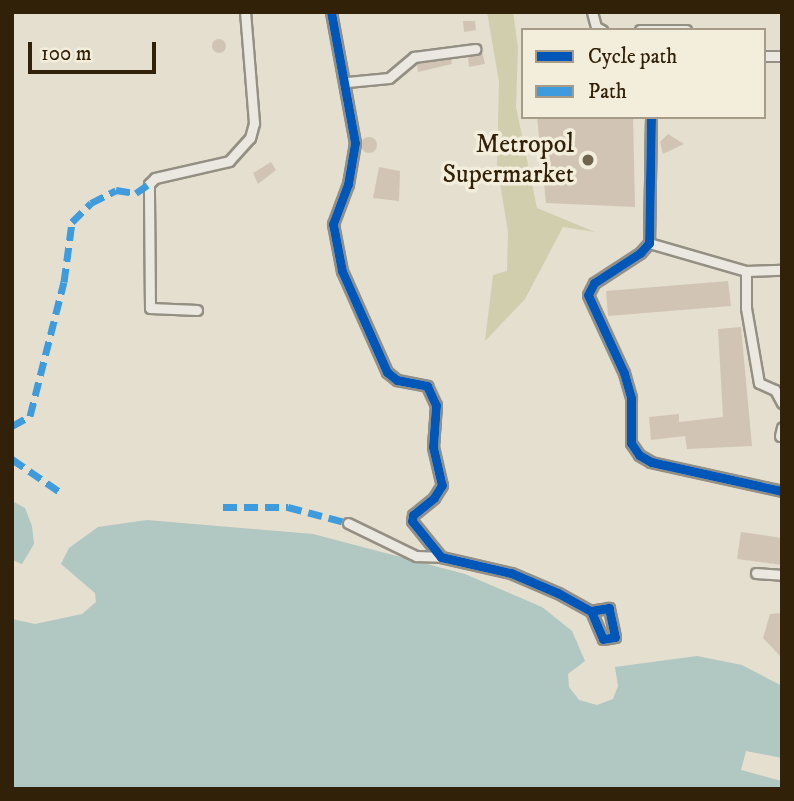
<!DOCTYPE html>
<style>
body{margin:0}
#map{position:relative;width:794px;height:801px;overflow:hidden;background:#e4dfcf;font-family:"IM FELL DW Pica",serif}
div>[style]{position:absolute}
.green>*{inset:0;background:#d0ceac}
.water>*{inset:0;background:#b0c7c2}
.building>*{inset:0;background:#d2c4b5}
.round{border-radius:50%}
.roads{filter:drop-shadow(2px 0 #948f83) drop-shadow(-2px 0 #948f83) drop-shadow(0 2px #948f83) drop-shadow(0 -2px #948f83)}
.minor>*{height:9px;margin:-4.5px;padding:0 4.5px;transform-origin:4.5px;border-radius:4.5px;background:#eae8e0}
.quiet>*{height:7px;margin-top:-3.5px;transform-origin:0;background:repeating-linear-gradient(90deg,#3e9bdd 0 14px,transparent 0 21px)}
.cycleway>*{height:9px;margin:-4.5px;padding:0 4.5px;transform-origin:4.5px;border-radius:4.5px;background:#0057b8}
.dots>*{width:19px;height:19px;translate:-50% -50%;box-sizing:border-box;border:4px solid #f3eddb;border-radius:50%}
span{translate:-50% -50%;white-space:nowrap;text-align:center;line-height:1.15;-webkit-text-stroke:7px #f3eddb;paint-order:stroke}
.poi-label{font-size:26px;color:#322109}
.right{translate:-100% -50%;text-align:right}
.frame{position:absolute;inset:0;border:14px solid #322109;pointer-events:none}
.legend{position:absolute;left:521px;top:28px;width:245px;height:91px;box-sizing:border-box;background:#f3eddb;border:2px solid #a69b87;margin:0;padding:9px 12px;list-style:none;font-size:21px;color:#322109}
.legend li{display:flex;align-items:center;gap:14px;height:35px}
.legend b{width:35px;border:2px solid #a69b87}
.scale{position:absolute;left:28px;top:42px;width:128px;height:32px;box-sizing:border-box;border:4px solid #322109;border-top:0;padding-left:9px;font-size:21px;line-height:24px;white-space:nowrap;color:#322109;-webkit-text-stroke:5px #f3eddb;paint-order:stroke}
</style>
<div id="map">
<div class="green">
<div style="clip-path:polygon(487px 12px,513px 12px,518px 48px,516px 107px,537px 208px,595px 232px,563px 227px,525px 299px,485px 341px,493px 275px,507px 271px,508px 232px,497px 165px,499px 82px)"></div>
</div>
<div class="water">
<div style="clip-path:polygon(12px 501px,25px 508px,32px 526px,34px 544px,22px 564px,12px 560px)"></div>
<div style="clip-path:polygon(147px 520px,313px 534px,465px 574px,542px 607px,572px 631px,585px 661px,568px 674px,569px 687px,579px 700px,597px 705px,613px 699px,618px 686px,615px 667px,697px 656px,742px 665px,782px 686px,782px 758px,746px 751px,741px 770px,782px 781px,782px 789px,12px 789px,12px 619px,35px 624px,82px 614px,96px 602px,95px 593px,61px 564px,69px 548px,98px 527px)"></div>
</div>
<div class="building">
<div style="clip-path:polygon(463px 21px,475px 21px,476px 30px,464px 32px)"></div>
<div class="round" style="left:212px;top:39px;width:14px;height:14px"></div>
<div style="clip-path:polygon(482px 51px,485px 64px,469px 67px,468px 57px)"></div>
<div style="clip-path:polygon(451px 59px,452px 64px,418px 72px,417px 64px)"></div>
<div style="clip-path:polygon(537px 117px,633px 117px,635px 207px,546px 203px)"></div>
<div style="clip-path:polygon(668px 134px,684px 144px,663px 154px,660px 142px)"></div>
<div class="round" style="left:361px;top:137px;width:16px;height:16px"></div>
<div style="clip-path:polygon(271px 162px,276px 170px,258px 184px,253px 173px)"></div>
<div style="clip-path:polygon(379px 167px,400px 171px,399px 201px,373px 198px)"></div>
<div style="clip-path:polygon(728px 281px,731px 306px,608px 316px,606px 291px)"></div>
<div style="clip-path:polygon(741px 327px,752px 446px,687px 449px,685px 436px,651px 440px,649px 417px,679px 414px,679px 422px,723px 417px,718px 329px)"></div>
<div style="clip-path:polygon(741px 532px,782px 538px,782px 565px,737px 559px)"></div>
<div style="clip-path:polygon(782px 613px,782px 658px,763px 638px,770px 614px)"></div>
</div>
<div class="roads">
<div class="minor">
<div style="left:331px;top:12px;width:133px;rotate:79.6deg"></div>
<div style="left:355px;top:143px;width:42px;rotate:99.7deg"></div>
<div style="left:348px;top:184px;width:43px;rotate:110.6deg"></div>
<div style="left:333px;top:224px;width:48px;rotate:79.2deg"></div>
<div style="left:342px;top:271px;width:111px;rotate:66deg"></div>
<div style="left:387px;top:372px;width:13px;rotate:39deg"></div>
<div style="left:397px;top:380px;width:31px;rotate:11deg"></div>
<div style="left:427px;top:386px;width:21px;rotate:65deg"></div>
<div style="left:436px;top:405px;width:42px;rotate:94.1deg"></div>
<div style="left:433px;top:447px;width:39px;rotate:77deg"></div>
<div style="left:442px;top:485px;width:15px;rotate:122deg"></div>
<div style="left:434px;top:498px;width:27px;rotate:141deg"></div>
<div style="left:413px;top:515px;width:6px;rotate:99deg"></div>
<div style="left:412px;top:521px;width:46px;rotate:51.1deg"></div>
<div style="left:441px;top:557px;width:72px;rotate:12.9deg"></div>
<div style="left:511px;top:573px;width:51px;rotate:23.1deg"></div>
<div style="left:558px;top:593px;width:38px;rotate:29deg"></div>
<div style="left:591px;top:611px;width:30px;rotate:67deg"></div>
<div style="left:603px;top:639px;width:12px;rotate:-9deg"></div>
<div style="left:615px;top:637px;width:30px;rotate:-102deg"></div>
<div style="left:609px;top:608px;width:18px;rotate:171deg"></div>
<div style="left:592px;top:12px;width:16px;rotate:75deg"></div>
<div style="left:596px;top:27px;width:7px;rotate:27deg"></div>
<div style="left:640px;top:30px;width:46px"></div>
<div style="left:764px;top:56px;width:18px"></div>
<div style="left:347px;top:82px;width:42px;rotate:-5.4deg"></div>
<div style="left:389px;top:78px;width:33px;rotate:-40deg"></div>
<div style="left:414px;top:57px;width:62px;rotate:-7.5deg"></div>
<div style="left:651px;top:117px;width:126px;rotate:90.9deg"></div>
<div style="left:649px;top:243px;width:13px;rotate:132deg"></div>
<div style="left:640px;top:253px;width:55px;rotate:146.9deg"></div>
<div style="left:594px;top:283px;width:13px;rotate:117deg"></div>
<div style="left:588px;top:295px;width:86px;rotate:65.2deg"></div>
<div style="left:624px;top:373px;width:26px;rotate:74deg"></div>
<div style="left:631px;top:398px;width:45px;rotate:90deg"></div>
<div style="left:631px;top:443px;width:14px;rotate:56deg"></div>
<div style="left:639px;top:455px;width:14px;rotate:30deg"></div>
<div style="left:651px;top:462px;width:134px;rotate:12.5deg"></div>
<div style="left:649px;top:243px;width:101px;rotate:16.1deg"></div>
<div style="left:746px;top:271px;width:36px;rotate:-2deg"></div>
<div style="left:746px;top:271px;width:37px;rotate:90deg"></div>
<div style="left:746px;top:308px;width:76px;rotate:80.2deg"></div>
<div style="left:759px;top:383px;width:17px;rotate:24deg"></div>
<div style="left:775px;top:390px;width:15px;rotate:62deg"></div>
<div style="left:197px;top:310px;width:47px;rotate:-177.6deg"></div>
<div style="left:150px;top:308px;width:124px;rotate:-90.5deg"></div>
<div style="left:149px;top:184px;width:8px;rotate:-45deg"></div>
<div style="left:155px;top:178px;width:76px;rotate:-12.9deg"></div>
<div style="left:229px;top:161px;width:31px;rotate:-48deg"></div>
<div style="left:250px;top:138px;width:16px;rotate:-75deg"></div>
<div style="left:254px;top:123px;width:111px;rotate:-94.6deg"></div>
<div style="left:780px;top:436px;width:9px;rotate:-77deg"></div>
<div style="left:348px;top:523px;width:76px;rotate:25.9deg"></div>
<div style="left:416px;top:556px;width:25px;rotate:2deg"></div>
<div style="left:756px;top:573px;width:26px;rotate:4deg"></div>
</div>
</div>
<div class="quiet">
<div style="left:12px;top:426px;width:21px;rotate:-29deg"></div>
<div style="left:30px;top:416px;width:138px;rotate:-75.8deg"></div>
<div style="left:64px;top:282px;width:61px;rotate:-82.4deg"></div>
<div style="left:72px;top:222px;width:27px;rotate:-45deg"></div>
<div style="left:91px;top:203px;width:28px;rotate:-27deg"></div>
<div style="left:116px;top:190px;width:20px;rotate:9deg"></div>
<div style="left:136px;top:193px;width:16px;rotate:-35deg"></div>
<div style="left:12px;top:459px;width:62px;rotate:34.5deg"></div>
<div style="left:223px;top:507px;width:65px"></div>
<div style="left:288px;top:507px;width:62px;rotate:14.9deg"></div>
</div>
<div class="cycleway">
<div style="left:331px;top:12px;width:133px;rotate:79.6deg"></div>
<div style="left:355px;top:143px;width:42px;rotate:99.7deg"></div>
<div style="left:348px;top:184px;width:43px;rotate:110.6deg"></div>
<div style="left:333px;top:224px;width:48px;rotate:79.2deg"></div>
<div style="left:342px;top:271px;width:111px;rotate:66deg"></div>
<div style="left:387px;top:372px;width:13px;rotate:39deg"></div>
<div style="left:397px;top:380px;width:31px;rotate:11deg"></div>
<div style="left:427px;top:386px;width:21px;rotate:65deg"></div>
<div style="left:436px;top:405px;width:42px;rotate:94.1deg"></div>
<div style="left:433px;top:447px;width:39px;rotate:77deg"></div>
<div style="left:442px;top:485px;width:15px;rotate:122deg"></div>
<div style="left:434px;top:498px;width:27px;rotate:141deg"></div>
<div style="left:413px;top:515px;width:6px;rotate:99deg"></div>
<div style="left:412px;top:521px;width:46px;rotate:51.1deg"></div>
<div style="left:441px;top:557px;width:72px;rotate:12.9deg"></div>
<div style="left:511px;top:573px;width:51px;rotate:23.1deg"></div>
<div style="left:558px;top:593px;width:38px;rotate:29deg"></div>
<div style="left:591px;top:611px;width:30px;rotate:67deg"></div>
<div style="left:603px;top:639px;width:12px;rotate:-9deg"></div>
<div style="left:615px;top:637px;width:30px;rotate:-102deg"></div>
<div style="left:609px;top:608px;width:18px;rotate:171deg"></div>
<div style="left:651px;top:117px;width:126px;rotate:90.9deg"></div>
<div style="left:649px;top:243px;width:13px;rotate:132deg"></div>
<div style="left:640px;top:253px;width:55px;rotate:146.9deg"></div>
<div style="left:594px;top:283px;width:13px;rotate:117deg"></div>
<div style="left:588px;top:295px;width:86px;rotate:65.2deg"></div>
<div style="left:624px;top:373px;width:26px;rotate:74deg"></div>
<div style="left:631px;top:398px;width:45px;rotate:90deg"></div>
<div style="left:631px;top:443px;width:14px;rotate:56deg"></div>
<div style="left:639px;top:455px;width:14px;rotate:30deg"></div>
<div style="left:651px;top:462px;width:134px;rotate:12.5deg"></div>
</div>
<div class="dots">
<div style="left:588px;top:160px;background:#70644e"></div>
</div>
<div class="poi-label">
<span class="right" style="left:574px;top:160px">Metropol<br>Supermarket</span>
</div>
<div class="frame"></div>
<ul class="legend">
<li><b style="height:9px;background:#0057b8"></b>Cycle path</li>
<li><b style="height:9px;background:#3e9bdd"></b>Path</li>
</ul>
<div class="scale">100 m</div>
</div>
